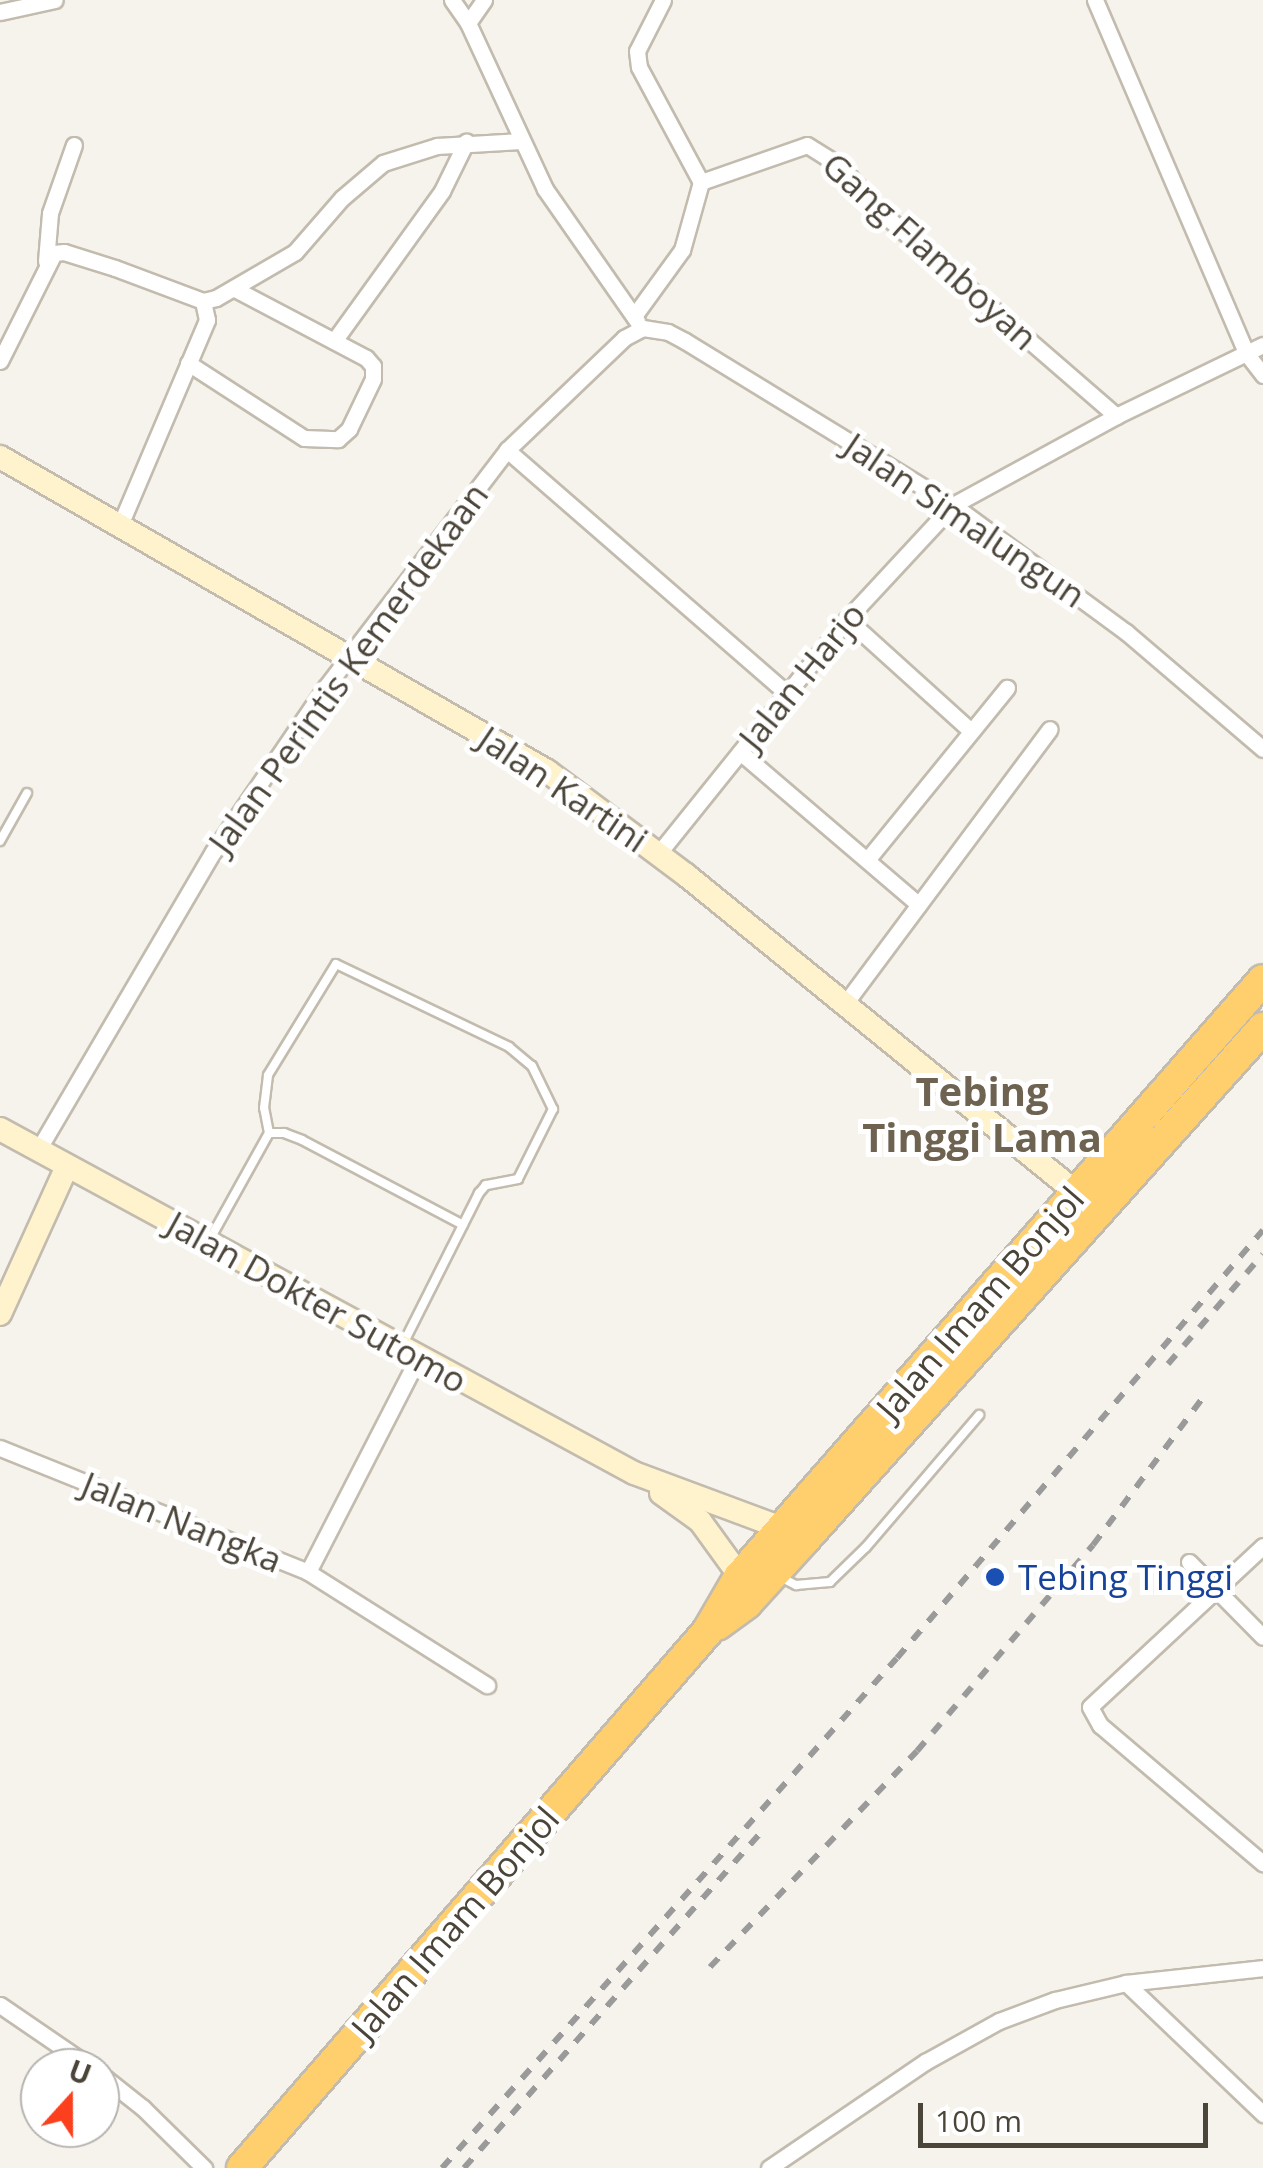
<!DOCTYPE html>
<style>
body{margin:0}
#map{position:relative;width:1263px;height:2168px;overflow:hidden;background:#f6f3ec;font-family:"Open Sans",sans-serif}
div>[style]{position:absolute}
.roads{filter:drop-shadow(2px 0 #c2bbae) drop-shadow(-2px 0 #c2bbae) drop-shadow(0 2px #c2bbae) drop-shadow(0 -2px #c2bbae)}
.lane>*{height:8px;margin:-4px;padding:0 4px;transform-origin:4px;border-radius:4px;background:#fff}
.street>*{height:15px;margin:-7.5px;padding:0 7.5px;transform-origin:7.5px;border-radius:7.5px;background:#fff}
.secondary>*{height:22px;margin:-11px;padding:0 11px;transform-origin:11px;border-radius:11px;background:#fff3cd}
.highway>*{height:30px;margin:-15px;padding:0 15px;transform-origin:15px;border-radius:15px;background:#ffcf6e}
.rail>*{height:6px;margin-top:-3px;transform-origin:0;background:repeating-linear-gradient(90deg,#9a9a9a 0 12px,transparent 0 24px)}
.dots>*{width:28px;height:28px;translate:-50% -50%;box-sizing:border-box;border:5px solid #fff;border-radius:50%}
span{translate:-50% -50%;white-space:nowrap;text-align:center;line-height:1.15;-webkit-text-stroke:10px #fff;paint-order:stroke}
.street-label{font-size:35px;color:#4b4439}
.transit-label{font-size:35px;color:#164399}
.left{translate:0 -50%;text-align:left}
.quarter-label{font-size:40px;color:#6e6250;font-weight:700}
.north{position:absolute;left:20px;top:2048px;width:100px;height:100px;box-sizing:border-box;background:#fff;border:2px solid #b7b4b0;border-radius:50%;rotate:21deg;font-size:28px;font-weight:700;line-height:40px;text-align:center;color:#4b4439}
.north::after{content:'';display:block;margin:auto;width:35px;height:45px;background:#fc3f1d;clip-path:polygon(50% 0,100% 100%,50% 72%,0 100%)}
.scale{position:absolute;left:918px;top:2103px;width:290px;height:45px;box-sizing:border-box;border:5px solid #4b4439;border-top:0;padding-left:12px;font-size:30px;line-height:35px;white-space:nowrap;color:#4b4439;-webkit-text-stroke:8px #fff;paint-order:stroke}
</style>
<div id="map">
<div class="roads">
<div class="lane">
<div style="left:0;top:841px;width:55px;rotate:-60.6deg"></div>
<div style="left:269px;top:1133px;width:25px;rotate:-101deg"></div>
<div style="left:264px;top:1108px;width:33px;rotate:-83deg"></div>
<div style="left:268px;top:1075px;width:130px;rotate:-58.5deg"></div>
<div style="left:336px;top:964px;width:192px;rotate:25.6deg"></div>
<div style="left:509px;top:1047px;width:30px;rotate:40deg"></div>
<div style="left:532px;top:1066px;width:48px;rotate:64deg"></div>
<div style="left:553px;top:1109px;width:78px;rotate:116.6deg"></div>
<div style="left:518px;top:1179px;width:33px;rotate:169deg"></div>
<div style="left:486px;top:1185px;width:11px;rotate:131deg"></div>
<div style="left:479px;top:1193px;width:169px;rotate:116.7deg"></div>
<div style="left:210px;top:1239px;width:121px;rotate:-60.9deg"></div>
<div style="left:269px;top:1133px;width:15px"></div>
<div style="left:284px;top:1133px;width:19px;rotate:21deg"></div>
<div style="left:302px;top:1140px;width:182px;rotate:27.8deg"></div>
<div style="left:782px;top:1578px;width:16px;rotate:27deg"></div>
<div style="left:796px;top:1585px;width:34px;rotate:-5deg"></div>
<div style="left:830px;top:1582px;width:50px;rotate:-44.2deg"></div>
<div style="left:866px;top:1547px;width:174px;rotate:-49.4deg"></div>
</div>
<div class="street">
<div style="left:452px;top:0;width:28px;rotate:55deg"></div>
<div style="left:468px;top:23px;width:183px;rotate:65.1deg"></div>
<div style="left:545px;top:189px;width:161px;rotate:55.1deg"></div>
<div style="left:663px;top:0;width:57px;rotate:117deg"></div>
<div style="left:637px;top:51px;width:16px;rotate:83deg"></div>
<div style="left:639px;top:67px;width:131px;rotate:61.7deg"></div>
<div style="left:1095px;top:0;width:384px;rotate:66.8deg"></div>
<div style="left:1246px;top:353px;width:28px;rotate:52deg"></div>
<div style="left:0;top:12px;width:56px;rotate:-12.3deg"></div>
<div style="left:468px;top:23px;width:28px;rotate:-55deg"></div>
<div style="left:46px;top:261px;width:48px;rotate:-85.2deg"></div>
<div style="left:50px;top:213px;width:72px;rotate:-70.6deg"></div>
<div style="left:634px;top:316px;width:82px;rotate:-54deg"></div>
<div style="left:682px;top:250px;width:71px;rotate:-74.4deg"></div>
<div style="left:701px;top:182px;width:112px;rotate:-19.2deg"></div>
<div style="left:807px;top:145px;width:36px;rotate:32deg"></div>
<div style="left:838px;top:164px;width:66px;rotate:48.1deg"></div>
<div style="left:882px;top:213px;width:310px;rotate:40.9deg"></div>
<div style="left:643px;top:328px;width:25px;rotate:9deg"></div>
<div style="left:668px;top:332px;width:19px;rotate:28deg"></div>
<div style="left:685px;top:341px;width:314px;rotate:31.5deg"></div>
<div style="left:953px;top:505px;width:215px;rotate:36.3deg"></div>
<div style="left:1126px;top:632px;width:180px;rotate:40.5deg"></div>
<div style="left:334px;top:341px;width:185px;rotate:-54.2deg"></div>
<div style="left:442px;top:191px;width:55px;rotate:-63.9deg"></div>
<div style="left:0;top:361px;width:121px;rotate:-63.4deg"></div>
<div style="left:54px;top:253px;width:10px;rotate:-6deg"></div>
<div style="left:64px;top:252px;width:53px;rotate:17.4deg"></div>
<div style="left:115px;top:268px;width:94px;rotate:20.6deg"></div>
<div style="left:203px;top:301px;width:13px;rotate:-13deg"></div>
<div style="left:216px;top:298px;width:91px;rotate:-30.2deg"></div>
<div style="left:295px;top:252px;width:72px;rotate:-49deg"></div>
<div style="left:342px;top:198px;width:54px;rotate:-40.5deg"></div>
<div style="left:383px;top:163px;width:57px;rotate:-17.5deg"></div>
<div style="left:437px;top:146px;width:84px;rotate:-3.4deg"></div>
<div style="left:188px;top:363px;width:138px;rotate:32.9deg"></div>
<div style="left:304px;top:438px;width:34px;rotate:2deg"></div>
<div style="left:338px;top:439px;width:15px;rotate:-42deg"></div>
<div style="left:349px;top:429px;width:55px;rotate:-64.4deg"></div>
<div style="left:373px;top:379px;width:13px;rotate:-90deg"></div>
<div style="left:373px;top:366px;width:11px;rotate:-131deg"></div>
<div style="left:366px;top:358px;width:150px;rotate:-152.2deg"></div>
<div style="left:507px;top:450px;width:371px;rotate:41deg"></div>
<div style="left:120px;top:525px;width:223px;rotate:-67deg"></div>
<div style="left:207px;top:320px;width:19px;rotate:-102deg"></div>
<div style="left:847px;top:619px;width:167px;rotate:42.1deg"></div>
<div style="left:740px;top:752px;width:235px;rotate:40.5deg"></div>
<div style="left:658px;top:854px;width:302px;rotate:-51.2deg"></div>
<div style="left:847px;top:619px;width:156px;rotate:-47.1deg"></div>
<div style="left:953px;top:505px;width:186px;rotate:-28.6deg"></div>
<div style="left:1116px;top:416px;width:163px;rotate:-25.8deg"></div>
<div style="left:867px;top:860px;width:222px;rotate:-50.9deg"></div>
<div style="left:844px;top:1005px;width:344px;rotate:-53.3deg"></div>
<div style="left:38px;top:1150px;width:346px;rotate:-59.6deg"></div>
<div style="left:213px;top:852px;width:199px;rotate:-55.7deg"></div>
<div style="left:325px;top:688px;width:300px;rotate:-52.6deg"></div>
<div style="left:507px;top:450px;width:162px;rotate:-43.7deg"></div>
<div style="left:624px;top:338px;width:21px;rotate:-28deg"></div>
<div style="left:0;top:1448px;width:332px;rotate:21.9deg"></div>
<div style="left:308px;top:1572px;width:212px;rotate:32.3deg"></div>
<div style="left:1263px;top:1546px;width:236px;rotate:137.1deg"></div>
<div style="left:1090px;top:1707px;width:21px;rotate:61deg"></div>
<div style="left:1100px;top:1725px;width:214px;rotate:40.3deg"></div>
<div style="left:1189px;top:1562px;width:105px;rotate:45.4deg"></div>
<div style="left:308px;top:1572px;width:241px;rotate:-62.8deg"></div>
<div style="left:1126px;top:1983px;width:190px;rotate:43.7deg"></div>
<div style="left:0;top:2005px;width:112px;rotate:34.4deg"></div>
<div style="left:100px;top:2074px;width:55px;rotate:38.3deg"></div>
<div style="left:143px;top:2108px;width:86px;rotate:44.5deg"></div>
<div style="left:769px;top:2168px;width:189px;rotate:-34.2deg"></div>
<div style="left:925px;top:2062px;width:85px;rotate:-29deg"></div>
<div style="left:999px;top:2021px;width:60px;rotate:-20.6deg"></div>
<div style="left:1055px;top:2000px;width:73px;rotate:-13.5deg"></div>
<div style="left:1126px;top:1983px;width:138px;rotate:-6.2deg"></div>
</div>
<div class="secondary">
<div style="left:0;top:457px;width:631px;rotate:29.86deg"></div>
<div style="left:547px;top:771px;width:174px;rotate:36.8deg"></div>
<div style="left:686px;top:875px;width:504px;rotate:39.12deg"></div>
<div style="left:0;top:1129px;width:721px;rotate:28.48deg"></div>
<div style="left:634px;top:1473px;width:170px;rotate:20.4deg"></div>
<div style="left:0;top:1314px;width:162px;rotate:-65.6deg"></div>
<div style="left:661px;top:1493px;width:48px;rotate:35.7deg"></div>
<div style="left:700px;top:1521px;width:80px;rotate:54.1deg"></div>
</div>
<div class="highway">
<div style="left:717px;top:1625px;width:37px;rotate:-36deg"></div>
<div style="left:747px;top:1603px;width:88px;rotate:-47.8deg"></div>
<div style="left:806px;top:1538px;width:685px;rotate:-48.14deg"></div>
<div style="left:242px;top:2168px;width:710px;rotate:-49.06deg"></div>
<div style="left:707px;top:1632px;width:64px;rotate:-59.8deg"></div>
<div style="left:739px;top:1577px;width:794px;rotate:-48.73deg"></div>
</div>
</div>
<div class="rail">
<div style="left:1168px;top:1364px;width:145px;rotate:-49.2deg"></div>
<div style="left:710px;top:1967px;width:299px;rotate:-46.2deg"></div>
<div style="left:917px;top:1751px;width:271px;rotate:-49.5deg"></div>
<div style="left:1093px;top:1545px;width:191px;rotate:-53.3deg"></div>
<div style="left:442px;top:2168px;width:683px;rotate:-48.26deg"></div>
<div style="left:897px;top:1658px;width:563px;rotate:-49.46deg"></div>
<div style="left:464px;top:2168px;width:448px;rotate:-48.5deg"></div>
</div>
<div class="dots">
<div style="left:995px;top:1577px;background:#1a4fb4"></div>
</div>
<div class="street-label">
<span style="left:930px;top:251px;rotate:42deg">Gang Flamboyan</span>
<span style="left:965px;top:520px;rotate:34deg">Jalan Simalungun</span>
<span style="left:348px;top:668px;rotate:-54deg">Jalan Perintis Kemerdekaan</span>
<span style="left:802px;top:676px;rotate:-51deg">Jalan Harjo</span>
<span style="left:563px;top:789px;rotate:34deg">Jalan Kartini</span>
<span style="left:317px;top:1302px;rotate:29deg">Jalan Dokter Sutomo</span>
<span style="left:980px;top:1303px;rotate:-49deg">Jalan Imam Bonjol</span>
<span style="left:182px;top:1522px;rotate:22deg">Jalan Nangka</span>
<span style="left:455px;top:1923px;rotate:-49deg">Jalan Imam Bonjol</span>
</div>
<div class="transit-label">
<span class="left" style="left:1018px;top:1577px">Tebing Tinggi</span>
</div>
<div class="quarter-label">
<span style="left:982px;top:1114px">Tebing<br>Tinggi Lama</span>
</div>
<div class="north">U</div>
<div class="scale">100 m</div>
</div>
